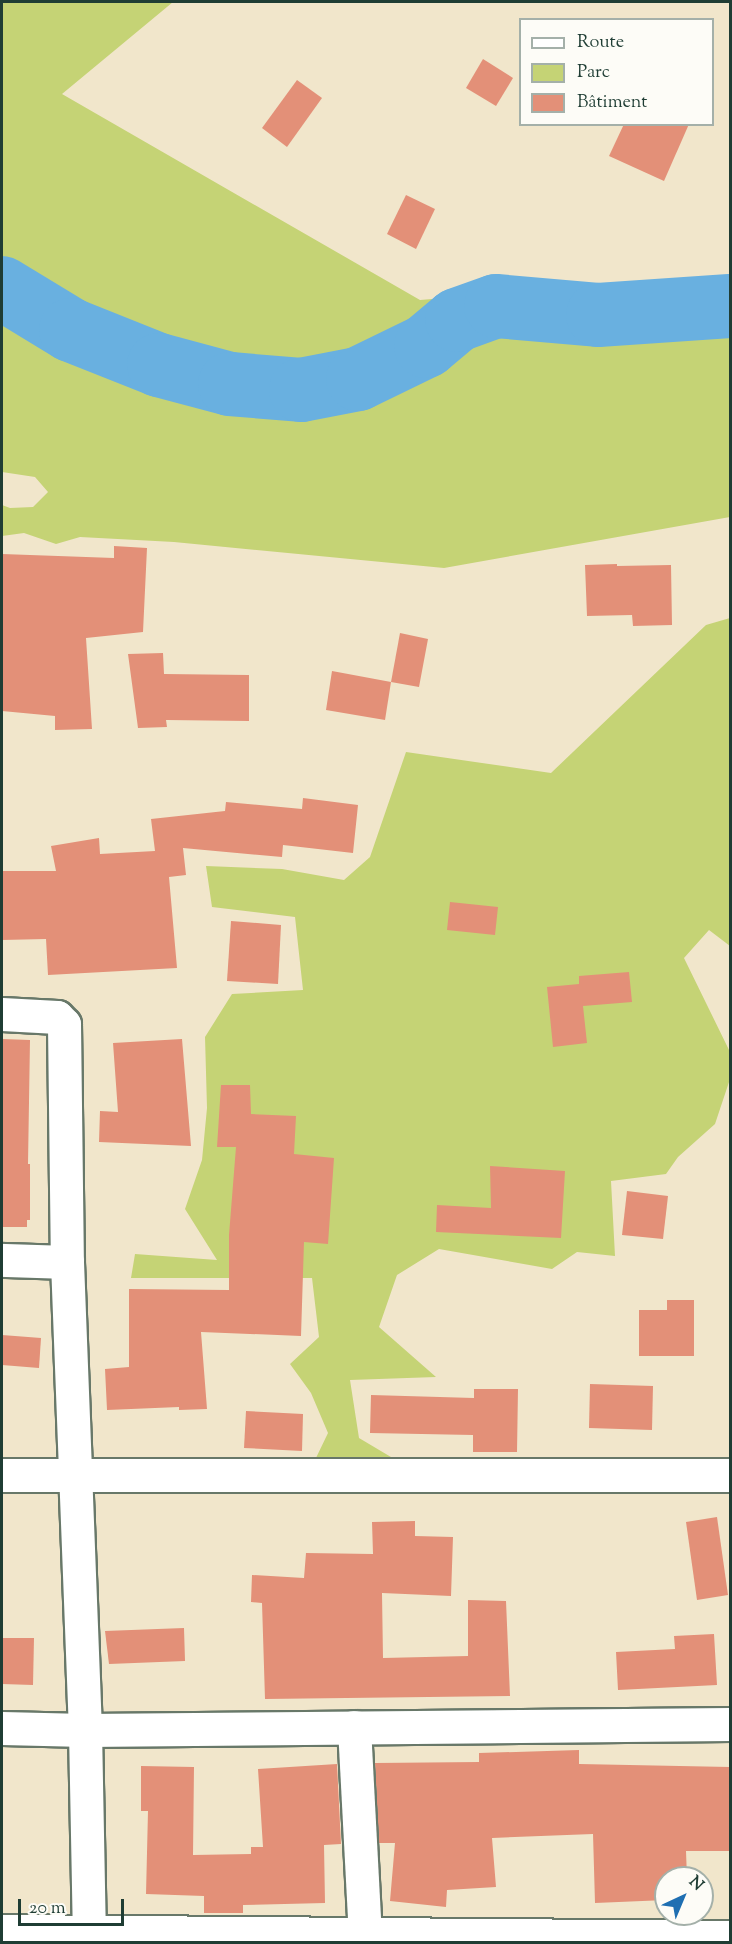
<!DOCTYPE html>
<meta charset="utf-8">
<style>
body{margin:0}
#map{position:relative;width:732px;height:1944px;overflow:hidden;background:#f1e6cb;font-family:"Sorts Mill Goudy",serif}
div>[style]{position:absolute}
.green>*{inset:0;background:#c5d375}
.river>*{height:64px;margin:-32px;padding:0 32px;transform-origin:32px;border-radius:32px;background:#69b0e0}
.building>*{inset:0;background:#e39078}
.roads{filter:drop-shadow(2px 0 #687869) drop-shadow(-2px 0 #687869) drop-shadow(0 2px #687869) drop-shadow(0 -2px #687869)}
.minor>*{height:33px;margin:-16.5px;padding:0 16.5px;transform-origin:16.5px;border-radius:16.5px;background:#fff}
span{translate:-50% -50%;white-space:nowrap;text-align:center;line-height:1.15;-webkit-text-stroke:4.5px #fdfcf7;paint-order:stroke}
.frame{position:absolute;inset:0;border:3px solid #1f3d34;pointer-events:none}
.legend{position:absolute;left:519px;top:18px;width:195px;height:108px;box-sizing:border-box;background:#fdfcf7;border:2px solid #a4b0a9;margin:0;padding:8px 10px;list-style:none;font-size:18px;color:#1f3d34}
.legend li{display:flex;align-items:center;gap:12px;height:30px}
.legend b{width:30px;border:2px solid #a4b0a9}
.north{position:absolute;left:654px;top:1866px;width:60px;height:60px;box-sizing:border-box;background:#fdfcf7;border:2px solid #a4b0a9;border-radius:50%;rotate:44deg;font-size:16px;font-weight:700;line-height:24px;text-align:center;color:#1f3d34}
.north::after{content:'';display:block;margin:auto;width:21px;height:27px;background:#1f6fb2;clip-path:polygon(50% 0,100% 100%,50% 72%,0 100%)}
.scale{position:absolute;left:18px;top:1899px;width:106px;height:27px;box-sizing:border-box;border:3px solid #1f3d34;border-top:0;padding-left:8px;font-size:18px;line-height:21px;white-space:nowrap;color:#1f3d34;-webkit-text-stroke:4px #fdfcf7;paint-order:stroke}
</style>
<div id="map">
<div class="green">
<div style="clip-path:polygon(2px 2px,173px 2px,62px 94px,420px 300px,730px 275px,730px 517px,444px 568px,174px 542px,80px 537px,56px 544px,24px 533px,2px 536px,2px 505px,10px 508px,33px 507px,48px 492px,35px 477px,2px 472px)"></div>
<div style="clip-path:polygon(730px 618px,730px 946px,709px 930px,684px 958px,730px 1052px,730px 1079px,715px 1124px,678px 1157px,666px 1174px,611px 1181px,615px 1256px,577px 1252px,552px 1269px,439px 1249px,397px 1275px,379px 1327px,436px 1377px,350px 1380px,359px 1438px,396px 1460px,315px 1460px,328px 1433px,311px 1393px,290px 1364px,319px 1337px,312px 1278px,131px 1278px,135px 1254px,217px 1260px,185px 1209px,202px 1160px,207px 1108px,205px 1037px,232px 994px,303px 990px,295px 917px,212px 907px,206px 866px,282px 869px,344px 880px,370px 857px,406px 752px,551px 773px,706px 625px)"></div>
</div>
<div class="river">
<div style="left:2px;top:288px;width:81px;rotate:31.3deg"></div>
<div style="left:71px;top:330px;width:95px;rotate:21.7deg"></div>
<div style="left:159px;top:365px;width:73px;rotate:15deg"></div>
<div style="left:230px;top:384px;width:71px;rotate:4.8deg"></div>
<div style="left:301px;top:390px;width:58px;rotate:-10.9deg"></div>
<div style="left:358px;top:379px;width:76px;rotate:-25.9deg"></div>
<div style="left:426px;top:346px;width:40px;rotate:-40deg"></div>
<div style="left:457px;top:320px;width:41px;rotate:-19.7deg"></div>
<div style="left:496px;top:306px;width:102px;rotate:5deg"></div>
<div style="left:598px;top:315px;width:132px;rotate:-3.9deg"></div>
</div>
<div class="building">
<div style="clip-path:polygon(483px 59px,513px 78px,496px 106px,466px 88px)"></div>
<div style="clip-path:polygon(297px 80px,322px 98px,287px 147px,262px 128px)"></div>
<div style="clip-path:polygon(624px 124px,689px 124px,664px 181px,609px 156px)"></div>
<div style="clip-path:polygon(406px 195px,435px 209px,416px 249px,387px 234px)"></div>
<div style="clip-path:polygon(114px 546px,147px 548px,143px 632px,86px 638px,92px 729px,55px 730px,55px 716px,2px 711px,2px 554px,114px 558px)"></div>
<div style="clip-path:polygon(617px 564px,617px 566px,671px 565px,672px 625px,633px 626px,632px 615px,587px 616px,585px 565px)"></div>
<div style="clip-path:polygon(400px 633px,428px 639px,419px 687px,391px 682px)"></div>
<div style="clip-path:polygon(163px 653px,164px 674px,249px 675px,249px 721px,166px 720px,167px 727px,138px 728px,128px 654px)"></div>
<div style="clip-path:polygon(332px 671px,391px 682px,385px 720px,326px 710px)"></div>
<div style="clip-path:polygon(303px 798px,358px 805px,353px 853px,283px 845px,282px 857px,183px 848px,186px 875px,169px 877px,177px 968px,48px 975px,46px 939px,2px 940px,2px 871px,56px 871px,51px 846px,99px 838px,100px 854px,155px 851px,151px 819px,225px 811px,226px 802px,302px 809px)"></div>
<div style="clip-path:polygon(450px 902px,498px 907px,495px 935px,447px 930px)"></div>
<div style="clip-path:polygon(231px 921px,281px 925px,278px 984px,227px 981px)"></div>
<div style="clip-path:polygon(629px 972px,632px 1002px,583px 1006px,587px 1043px,553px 1047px,547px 987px,579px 984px,579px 976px)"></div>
<div style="clip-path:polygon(2px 1039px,30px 1040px,28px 1164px,30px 1164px,30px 1220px,27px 1220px,27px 1227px,2px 1227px)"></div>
<div style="clip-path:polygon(182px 1039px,191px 1146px,99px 1142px,100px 1111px,118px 1112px,113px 1043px)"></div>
<div style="clip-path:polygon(221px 1085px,250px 1085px,251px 1114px,296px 1116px,294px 1154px,334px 1158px,328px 1244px,304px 1242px,301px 1336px,201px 1332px,207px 1409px,179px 1410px,179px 1407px,107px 1410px,105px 1369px,129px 1367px,129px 1289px,229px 1290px,229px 1235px,236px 1147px,217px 1147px)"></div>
<div style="clip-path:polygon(490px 1166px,565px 1171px,561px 1238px,436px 1232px,437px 1205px,491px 1208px)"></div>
<div style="clip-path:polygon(627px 1191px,668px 1196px,663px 1239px,622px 1235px)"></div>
<div style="clip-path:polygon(667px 1300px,694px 1300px,694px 1356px,639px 1356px,639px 1310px,667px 1310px)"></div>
<div style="clip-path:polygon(2px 1335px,41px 1338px,39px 1368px,2px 1365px)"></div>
<div style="clip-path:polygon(590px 1384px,653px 1386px,652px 1430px,589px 1428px)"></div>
<div style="clip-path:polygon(474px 1389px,518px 1389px,517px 1452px,473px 1452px,473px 1435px,370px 1433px,371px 1395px,474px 1398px)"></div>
<div style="clip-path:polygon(246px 1411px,303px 1414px,302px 1451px,244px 1448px)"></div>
<div style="clip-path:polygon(717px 1517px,728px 1595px,697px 1600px,686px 1522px)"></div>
<div style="clip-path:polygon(415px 1521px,415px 1536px,453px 1537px,451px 1596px,382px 1593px,383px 1658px,468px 1656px,468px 1600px,506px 1601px,510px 1696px,265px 1699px,262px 1603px,251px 1602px,252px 1575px,304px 1578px,306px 1553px,373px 1554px,372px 1522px)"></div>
<div style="clip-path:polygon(184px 1628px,185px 1661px,109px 1664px,105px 1631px)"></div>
<div style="clip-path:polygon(714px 1634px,717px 1685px,618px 1690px,616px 1652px,675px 1649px,674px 1636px)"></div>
<div style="clip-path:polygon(2px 1638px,34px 1638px,33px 1685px,2px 1684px)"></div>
<div style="clip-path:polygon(579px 1750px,579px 1764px,730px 1767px,730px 1851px,686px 1851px,687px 1878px,666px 1878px,666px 1900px,595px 1903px,593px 1834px,492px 1838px,496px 1887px,447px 1890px,446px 1907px,390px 1901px,395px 1843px,379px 1843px,375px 1763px,479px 1762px,479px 1753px)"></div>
<div style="clip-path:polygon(337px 1764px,341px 1844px,324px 1845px,325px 1903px,243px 1905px,243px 1913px,204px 1913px,204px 1896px,146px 1894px,148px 1811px,141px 1811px,141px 1766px,194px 1767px,193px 1855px,251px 1854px,251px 1847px,263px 1847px,258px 1769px)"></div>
</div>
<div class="roads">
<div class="minor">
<div style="left:2px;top:1014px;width:55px;rotate:3.1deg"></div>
<div style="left:57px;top:1017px;width:10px;rotate:45deg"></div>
<div style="left:64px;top:1024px;width:238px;rotate:89.3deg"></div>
<div style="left:67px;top:1262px;width:468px;rotate:87.8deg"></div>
<div style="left:85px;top:1730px;width:212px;rotate:88.9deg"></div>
<div style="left:2px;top:1260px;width:65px;rotate:1.8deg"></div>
<div style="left:2px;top:1475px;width:728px"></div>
<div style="left:354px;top:1727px;width:208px;rotate:87deg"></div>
<div style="left:2px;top:1728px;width:83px;rotate:1.4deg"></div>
<div style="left:85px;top:1730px;width:645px;rotate:-0.53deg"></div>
<div style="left:2px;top:1931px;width:728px;rotate:0.47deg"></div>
</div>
</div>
<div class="frame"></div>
<ul class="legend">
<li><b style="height:8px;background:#fff"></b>Route</li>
<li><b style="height:16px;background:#c5d375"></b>Parc</li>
<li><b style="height:16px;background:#e39078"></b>Bâtiment</li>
</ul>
<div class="north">N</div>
<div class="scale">20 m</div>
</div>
